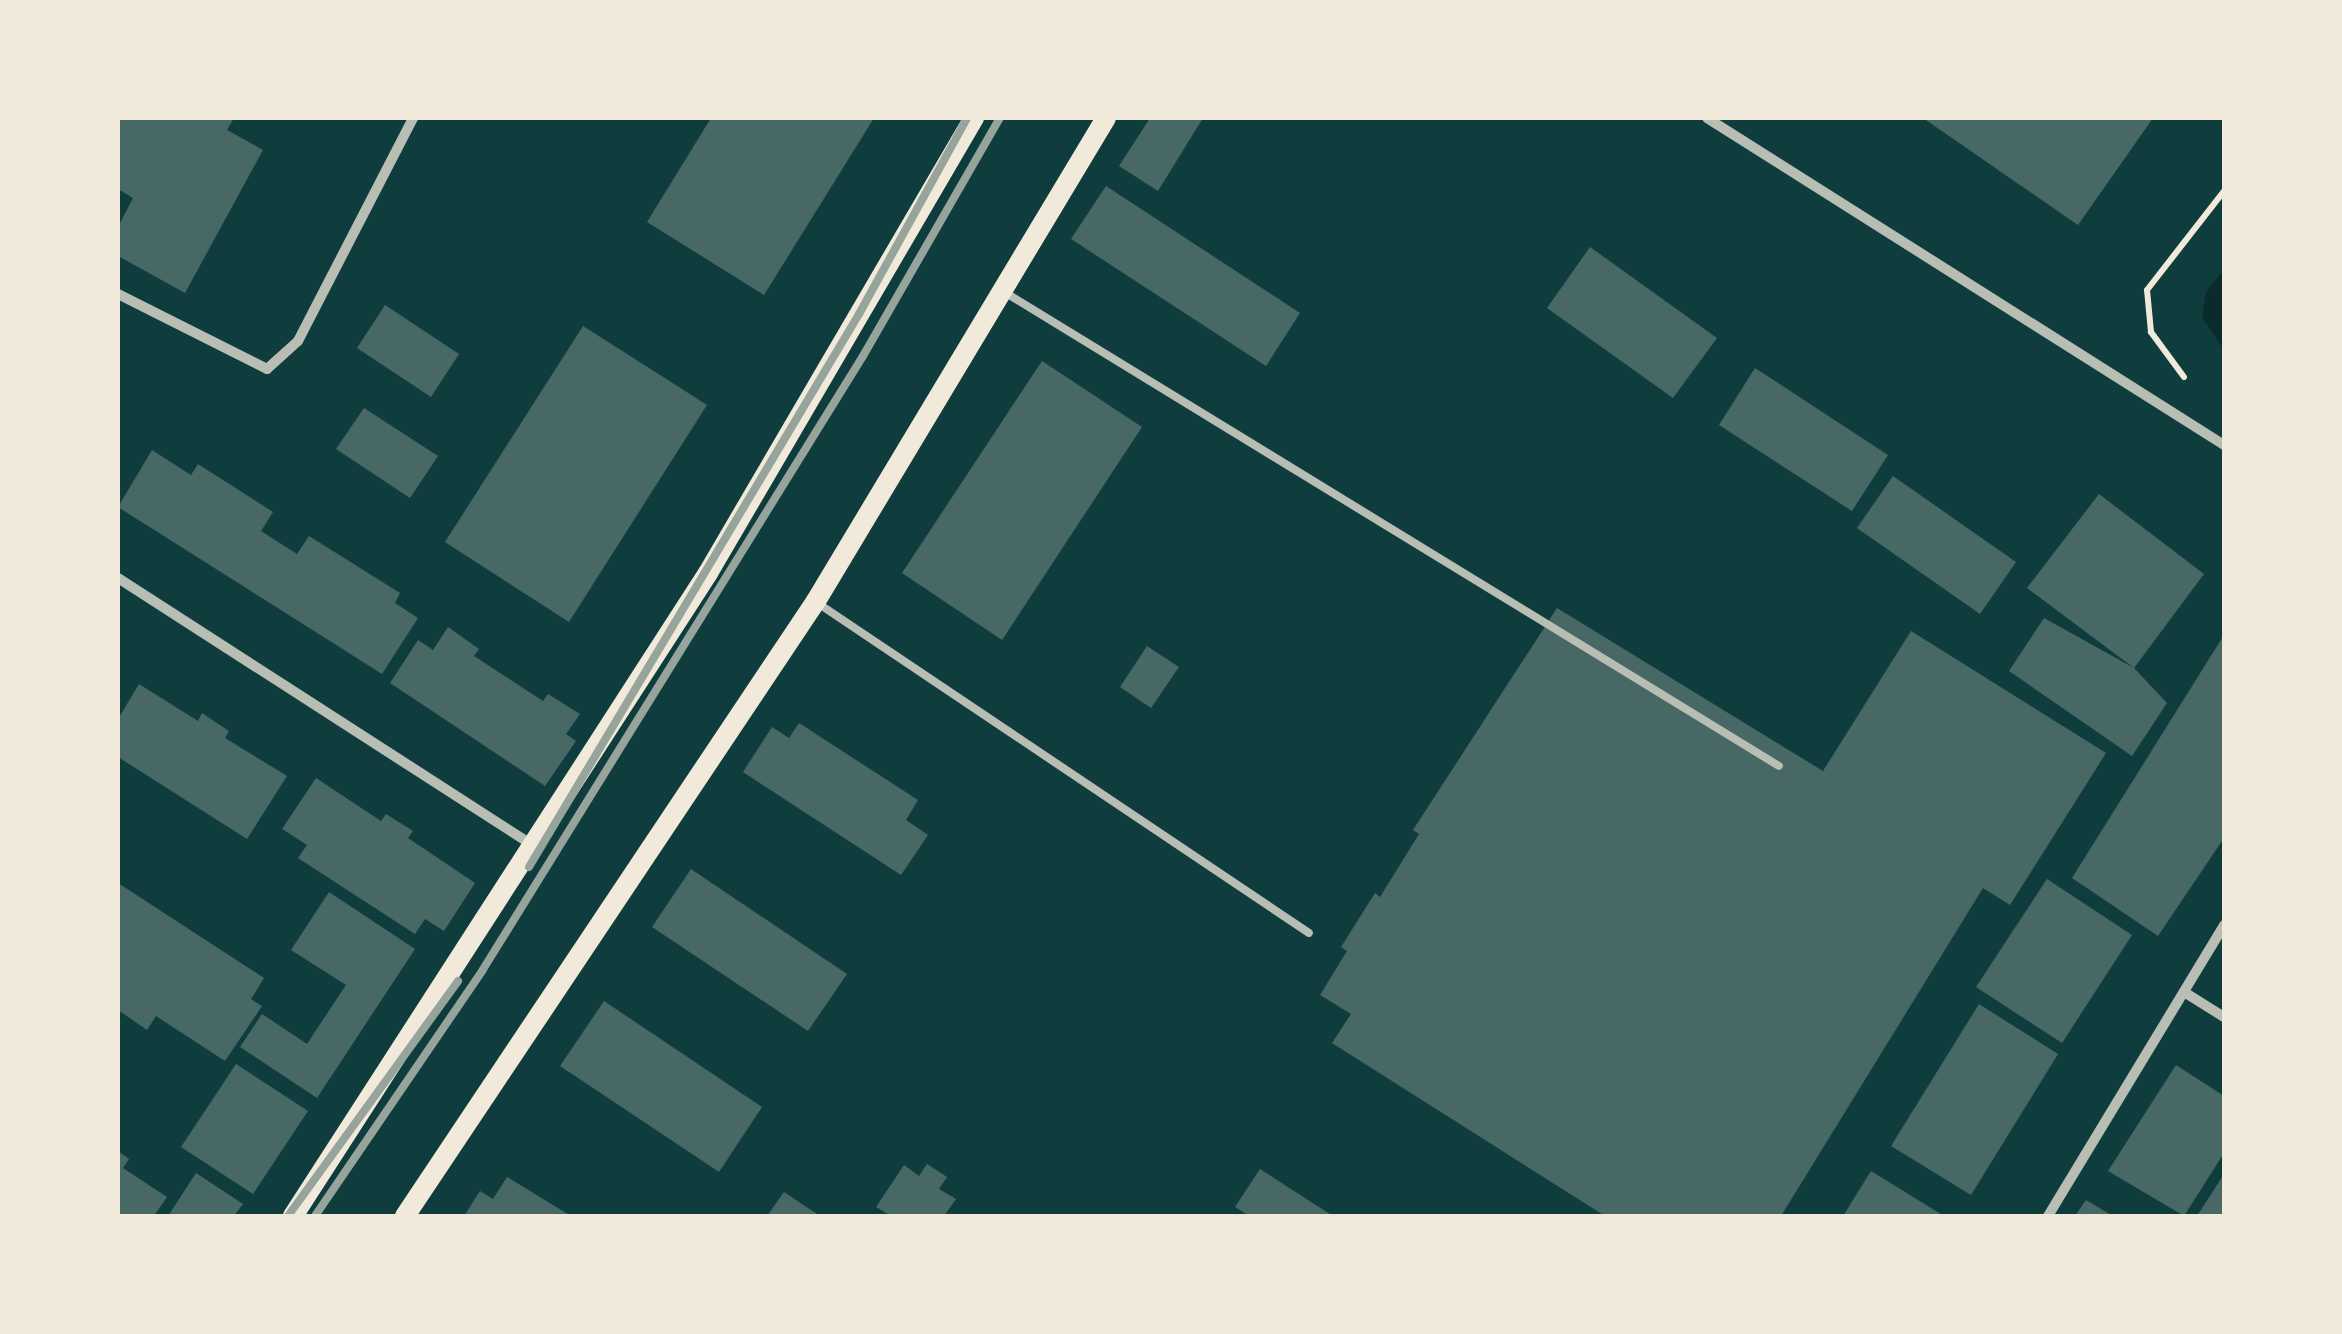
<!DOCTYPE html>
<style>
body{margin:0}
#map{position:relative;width:2342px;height:1334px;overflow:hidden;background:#0f3d3e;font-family:Merriweather,serif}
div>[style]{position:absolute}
.water>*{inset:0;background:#0a2a2b}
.building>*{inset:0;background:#486865}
.path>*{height:6px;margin:-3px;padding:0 3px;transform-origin:3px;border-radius:3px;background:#f1e9da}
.service>*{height:8px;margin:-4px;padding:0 4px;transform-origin:4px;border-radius:4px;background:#b8beb3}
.minor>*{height:10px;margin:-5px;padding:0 5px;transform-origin:5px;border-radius:5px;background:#b8beb3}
.secondary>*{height:20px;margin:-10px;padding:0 10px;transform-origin:10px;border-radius:10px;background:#f1e9da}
.rail>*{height:8px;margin:-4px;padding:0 4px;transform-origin:4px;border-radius:4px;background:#97a49c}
span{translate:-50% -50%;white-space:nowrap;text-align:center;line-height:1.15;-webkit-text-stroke:9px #f1e9da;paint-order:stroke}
.frame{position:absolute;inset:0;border:120px solid #f1e9da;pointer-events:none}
</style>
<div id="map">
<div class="water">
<div style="clip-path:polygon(2224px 270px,2224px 350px,2202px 317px,2206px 292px)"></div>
</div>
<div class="building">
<div style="clip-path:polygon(118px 118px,234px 118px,227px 130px,263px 150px,185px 293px,118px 256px,118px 227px,133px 198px,118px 189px)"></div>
<div style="clip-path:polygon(711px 118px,874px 118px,764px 295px,647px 222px)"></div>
<div style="clip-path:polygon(1150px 118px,1203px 118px,1158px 191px,1119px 166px)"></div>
<div style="clip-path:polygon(1923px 118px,2153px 118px,2078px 225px)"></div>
<div style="clip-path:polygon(1106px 186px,1300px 313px,1266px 366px,1071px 239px)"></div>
<div style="clip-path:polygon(1590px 247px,1717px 338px,1673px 398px,1547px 308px)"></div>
<div style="clip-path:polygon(385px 305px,459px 354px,431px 397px,357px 348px)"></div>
<div style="clip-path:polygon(583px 326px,707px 405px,569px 622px,445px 542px)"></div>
<div style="clip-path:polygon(1042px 361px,1142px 427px,1002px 640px,902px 573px)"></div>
<div style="clip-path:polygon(1755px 368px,1888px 455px,1852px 511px,1719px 425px)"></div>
<div style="clip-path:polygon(364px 408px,438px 456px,410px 498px,336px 449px)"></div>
<div style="clip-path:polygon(152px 450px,191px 475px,198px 464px,273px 512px,261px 531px,297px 554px,309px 536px,400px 593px,395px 603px,418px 618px,382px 674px,118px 507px)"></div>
<div style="clip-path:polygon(1893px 476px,2016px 562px,1980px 614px,1857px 528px)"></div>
<div style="clip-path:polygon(2099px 494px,2204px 574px,2134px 668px,2167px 703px,2132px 756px,2009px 671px,2044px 618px,2134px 668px,2027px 588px)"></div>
<div style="clip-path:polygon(1557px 608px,1823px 771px,1911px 631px,2106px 753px,2010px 905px,1983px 888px,1781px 1216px,1605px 1216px,1332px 1043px,1351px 1014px,1320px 995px,1347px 951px,1341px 947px,1375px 893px,1380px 897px,1419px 834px,1413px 830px)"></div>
<div style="clip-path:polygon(448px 627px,479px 649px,474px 656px,543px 701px,548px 694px,580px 714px,566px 734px,576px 741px,545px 786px,390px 683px,418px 640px,433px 650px)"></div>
<div style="clip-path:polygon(2224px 635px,2224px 838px,2158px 936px,2072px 878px)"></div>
<div style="clip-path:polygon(1147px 646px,1179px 667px,1151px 708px,1120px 687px)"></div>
<div style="clip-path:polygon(139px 684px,198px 721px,202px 713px,229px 731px,225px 738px,287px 776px,247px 839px,118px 757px,118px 719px)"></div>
<div style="clip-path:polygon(799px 723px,918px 800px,906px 820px,928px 835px,901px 875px,743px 772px,772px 727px,789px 738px)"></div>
<div style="clip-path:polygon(316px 778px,381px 821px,386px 814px,413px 831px,408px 838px,475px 883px,444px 931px,425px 919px,415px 934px,298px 858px,307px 845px,282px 829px)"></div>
<div style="clip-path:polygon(691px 869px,847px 974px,808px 1031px,652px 927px)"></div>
<div style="clip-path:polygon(2047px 879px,2132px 935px,2062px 1043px,1976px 987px)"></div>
<div style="clip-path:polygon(118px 883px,264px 978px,251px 999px,262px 1006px,225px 1061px,156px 1016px,147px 1030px,118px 1010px)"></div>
<div style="clip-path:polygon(329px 892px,415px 949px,317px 1098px,240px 1047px,262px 1014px,307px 1044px,346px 985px,291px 950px)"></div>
<div style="clip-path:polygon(604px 1001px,762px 1107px,719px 1172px,560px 1066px)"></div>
<div style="clip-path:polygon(1979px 1004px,2058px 1054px,1971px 1195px,1891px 1146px)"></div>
<div style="clip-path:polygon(236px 1064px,308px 1111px,253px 1194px,181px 1147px)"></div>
<div style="clip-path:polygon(2176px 1065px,2224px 1096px,2224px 1153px,2184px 1216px,2108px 1171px)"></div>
<div style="clip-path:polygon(118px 1151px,129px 1159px,123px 1168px,167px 1197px,154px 1216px,118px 1216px)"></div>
<div style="clip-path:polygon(927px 1164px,947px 1177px,939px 1189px,956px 1199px,944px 1216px,891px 1216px,876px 1207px,904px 1165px,919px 1176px)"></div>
<div style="clip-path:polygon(1260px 1169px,1333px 1216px,1249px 1216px,1235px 1207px)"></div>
<div style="clip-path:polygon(1871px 1171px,1944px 1216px,1843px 1216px)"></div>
<div style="clip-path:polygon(196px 1173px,243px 1204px,234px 1216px,168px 1216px)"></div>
<div style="clip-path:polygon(2224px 1174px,2224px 1216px,2197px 1216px)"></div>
<div style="clip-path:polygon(507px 1177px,571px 1216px,464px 1216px,480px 1191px,493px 1199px)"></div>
<div style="clip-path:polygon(784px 1192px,820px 1216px,767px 1216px)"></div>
<div style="clip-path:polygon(2086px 1200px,2113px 1216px,2075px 1216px)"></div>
</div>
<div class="path">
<div style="left:2184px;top:377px;width:56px;rotate:-126.3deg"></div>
<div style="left:2151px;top:332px;width:42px;rotate:-95.4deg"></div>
<div style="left:2147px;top:290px;width:125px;rotate:-52.1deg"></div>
</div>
<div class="service">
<div style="left:1006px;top:293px;width:906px;rotate:31.46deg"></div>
<div style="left:819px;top:604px;width:590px;rotate:33.88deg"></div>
</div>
<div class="minor">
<div style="left:1707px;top:118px;width:612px;rotate:32.31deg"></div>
<div style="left:118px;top:294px;width:167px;rotate:26.7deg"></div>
<div style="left:267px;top:369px;width:42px;rotate:-42.1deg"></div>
<div style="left:298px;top:341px;width:251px;rotate:-62.7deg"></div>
<div style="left:118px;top:578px;width:493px;rotate:32.8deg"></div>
<div style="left:2184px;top:992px;width:47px;rotate:32deg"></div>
<div style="left:2048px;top:1216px;width:340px;rotate:-58.8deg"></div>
</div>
<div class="secondary">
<div style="left:293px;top:1216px;width:765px;rotate:-57.16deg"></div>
<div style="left:708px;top:573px;width:527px;rotate:-59.69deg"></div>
<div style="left:405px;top:1216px;width:740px;rotate:-56.25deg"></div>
<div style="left:816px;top:601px;width:563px;rotate:-59.02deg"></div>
</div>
<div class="rail">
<div style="left:529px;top:867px;width:644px;rotate:-59.17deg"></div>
<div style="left:859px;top:314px;width:224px;rotate:-61.1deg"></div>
<div style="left:288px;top:1216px;width:290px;rotate:-54.1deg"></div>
<div style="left:315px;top:1216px;width:297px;rotate:-55.7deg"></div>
<div style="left:482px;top:971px;width:723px;rotate:-58.22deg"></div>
<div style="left:863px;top:356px;width:275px;rotate:-60.1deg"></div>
</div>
<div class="frame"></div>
</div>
